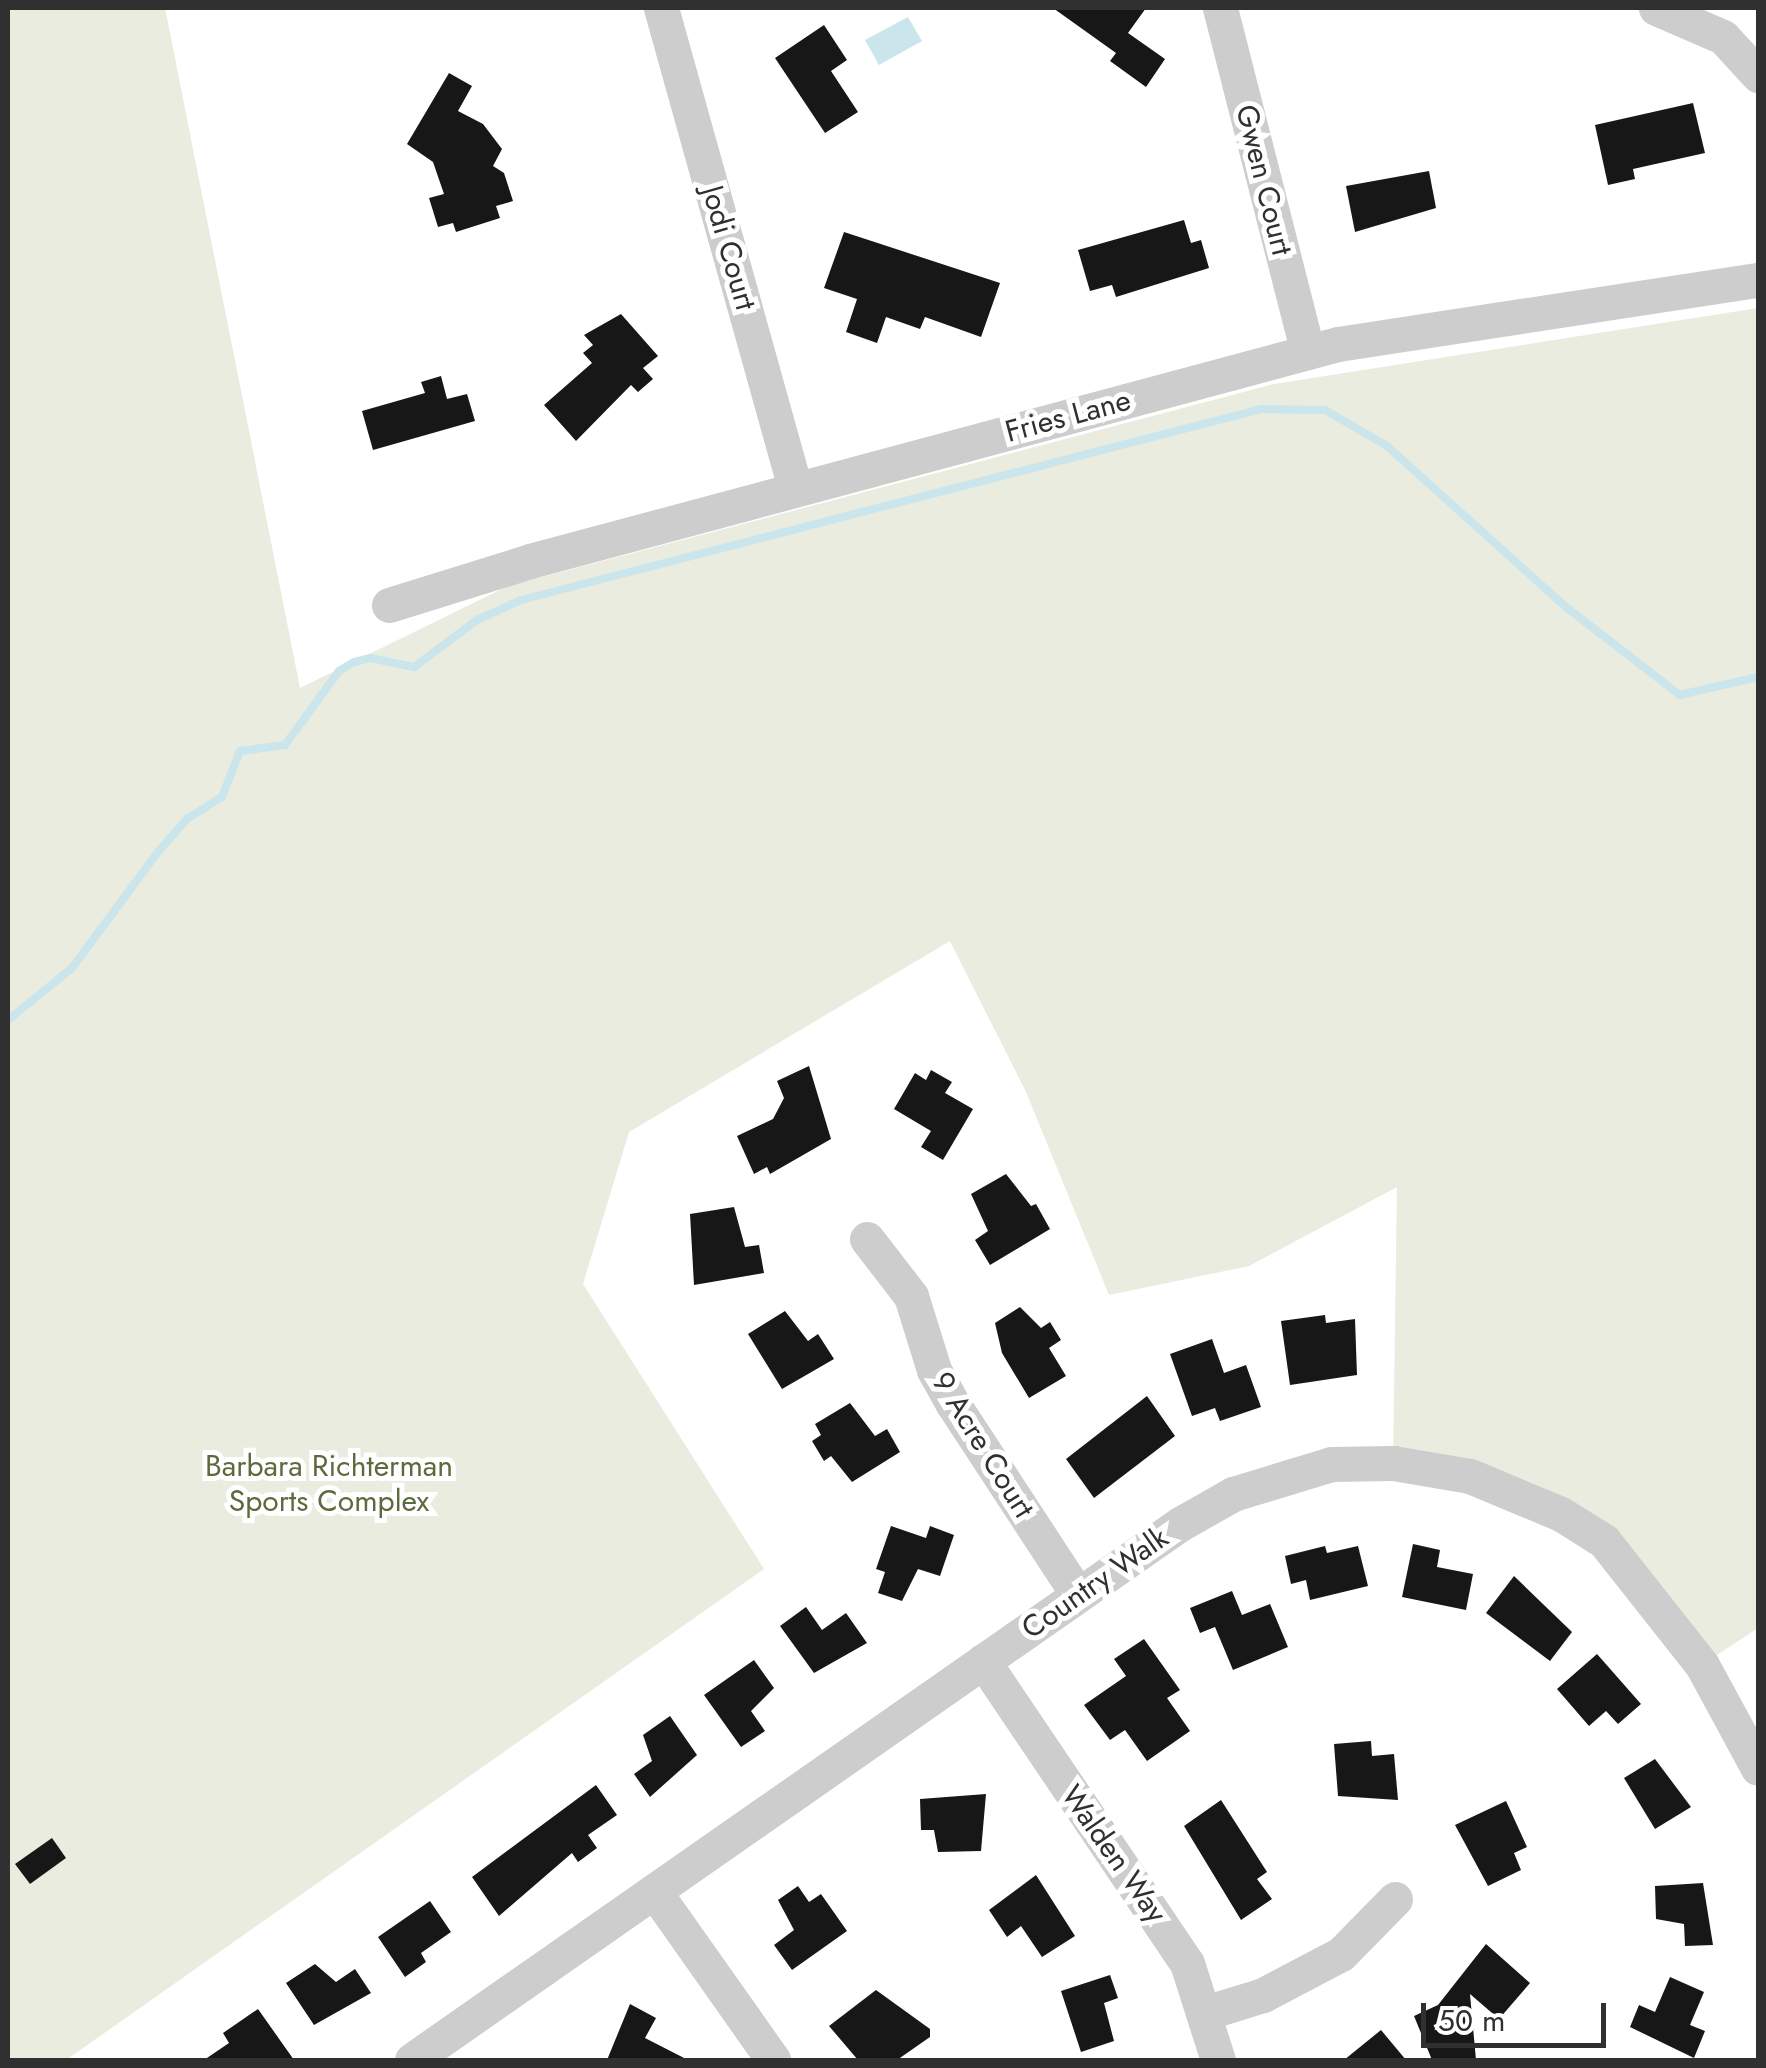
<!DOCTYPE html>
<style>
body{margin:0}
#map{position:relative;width:1766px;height:2068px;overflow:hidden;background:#fff;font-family:Jost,sans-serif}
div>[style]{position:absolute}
.green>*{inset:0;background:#e9ecde}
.water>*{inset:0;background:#cbe5ec}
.stream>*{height:8px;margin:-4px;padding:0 4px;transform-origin:4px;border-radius:4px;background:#cbe5ec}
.building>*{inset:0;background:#171717}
.minor>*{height:35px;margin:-17.5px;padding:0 17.5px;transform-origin:17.5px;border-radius:17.5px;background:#cdcdcd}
span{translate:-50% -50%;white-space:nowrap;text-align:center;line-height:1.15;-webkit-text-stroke:10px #fff;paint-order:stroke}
.street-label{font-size:30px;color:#303030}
.park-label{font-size:30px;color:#5c6b3e}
.frame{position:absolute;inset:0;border:10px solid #303030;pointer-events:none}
.scale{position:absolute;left:1421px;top:2003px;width:185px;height:45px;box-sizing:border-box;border:5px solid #303030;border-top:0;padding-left:12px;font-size:30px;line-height:35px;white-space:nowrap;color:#303030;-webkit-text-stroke:8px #fff;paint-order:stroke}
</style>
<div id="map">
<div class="green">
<div style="clip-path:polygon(8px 8px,165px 8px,300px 688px,508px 586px,1274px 384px,1758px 308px,1758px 1628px,1702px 1665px,1604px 1541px,1393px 1463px,1397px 1187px,1249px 1266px,1109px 1295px,1026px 1092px,950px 941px,629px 1132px,583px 1284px,764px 1569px,66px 2060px,8px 2060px)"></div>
</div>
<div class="water">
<div style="clip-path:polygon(908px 17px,922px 41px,879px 65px,865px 40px)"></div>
</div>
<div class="stream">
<div style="left:8px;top:1020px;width:82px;rotate:-39.1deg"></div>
<div style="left:72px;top:968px;width:143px;rotate:-53.5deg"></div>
<div style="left:157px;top:853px;width:45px;rotate:-48.6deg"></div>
<div style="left:187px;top:819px;width:41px;rotate:-32.2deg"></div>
<div style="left:222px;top:797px;width:49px;rotate:-68.6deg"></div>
<div style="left:240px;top:751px;width:45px;rotate:-7.6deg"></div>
<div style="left:285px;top:745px;width:92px;rotate:-53.9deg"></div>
<div style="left:339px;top:671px;width:17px;rotate:-31deg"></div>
<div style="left:354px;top:662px;width:16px;rotate:-14deg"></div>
<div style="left:370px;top:658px;width:45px;rotate:11.6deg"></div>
<div style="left:414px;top:667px;width:79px;rotate:-36.7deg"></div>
<div style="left:477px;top:620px;width:48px;rotate:-24.4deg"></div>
<div style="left:521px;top:600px;width:764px;rotate:-14.47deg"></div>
<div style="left:1261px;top:409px;width:64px;rotate:0.9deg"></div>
<div style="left:1325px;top:410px;width:72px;rotate:30.1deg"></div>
<div style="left:1387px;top:446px;width:241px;rotate:42deg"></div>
<div style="left:1566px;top:607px;width:144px;rotate:37.7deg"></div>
<div style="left:1680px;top:695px;width:80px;rotate:-13deg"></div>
</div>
<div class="building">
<div style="clip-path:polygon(1053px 8px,1146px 8px,1128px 33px,1165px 59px,1146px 87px,1110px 61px,1116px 53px)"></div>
<div style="clip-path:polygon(824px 25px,847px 60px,831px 71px,858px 112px,825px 133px,775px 58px)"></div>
<div style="clip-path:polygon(449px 73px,472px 86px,458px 111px,483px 124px,502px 149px,493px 166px,504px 173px,513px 201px,496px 206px,500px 218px,456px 232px,453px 223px,438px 227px,429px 198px,444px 194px,433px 162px,407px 144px)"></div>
<div style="clip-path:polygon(1693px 103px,1705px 153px,1633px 169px,1635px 179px,1608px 185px,1595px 125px)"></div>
<div style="clip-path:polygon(1429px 171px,1436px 208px,1355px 232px,1346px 186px)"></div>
<div style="clip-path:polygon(1184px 220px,1191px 243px,1201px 240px,1209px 268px,1116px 297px,1112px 285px,1090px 291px,1078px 250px)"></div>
<div style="clip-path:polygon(844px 232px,1000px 283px,981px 337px,925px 317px,920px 329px,886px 317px,877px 343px,846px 332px,857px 299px,824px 288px)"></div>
<div style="clip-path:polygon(621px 314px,658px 356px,643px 368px,653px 379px,638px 392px,631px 385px,576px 441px,544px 405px,592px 363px,583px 353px,593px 345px,584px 335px)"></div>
<div style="clip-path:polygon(441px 376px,447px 399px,467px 394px,475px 421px,373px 450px,362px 411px,425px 393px,421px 382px)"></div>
<div style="clip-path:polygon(809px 1066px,831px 1139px,770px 1174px,767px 1167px,754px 1174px,737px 1136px,773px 1119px,784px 1098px,777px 1081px)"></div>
<div style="clip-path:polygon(931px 1070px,952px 1082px,945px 1093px,973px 1109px,943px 1160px,921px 1147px,931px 1131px,894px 1109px,915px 1073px,926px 1080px)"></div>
<div style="clip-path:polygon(1006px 1174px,1031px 1206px,1036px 1204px,1050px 1229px,990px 1265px,975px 1240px,988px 1231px,971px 1194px)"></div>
<div style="clip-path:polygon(734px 1207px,745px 1247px,759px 1245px,764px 1273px,694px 1285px,690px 1214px)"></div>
<div style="clip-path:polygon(1020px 1307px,1041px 1328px,1050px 1322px,1061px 1340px,1049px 1348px,1066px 1376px,1029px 1398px,1002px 1353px,995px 1323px)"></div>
<div style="clip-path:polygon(785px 1311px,808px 1341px,818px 1334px,834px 1359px,782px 1389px,748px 1334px)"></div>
<div style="clip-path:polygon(1325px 1315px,1326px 1323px,1355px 1319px,1357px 1375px,1290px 1385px,1281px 1321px)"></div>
<div style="clip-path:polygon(1212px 1339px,1224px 1373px,1246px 1365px,1261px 1407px,1220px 1421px,1215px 1408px,1192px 1416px,1170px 1354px)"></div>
<div style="clip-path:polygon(1147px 1396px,1175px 1436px,1094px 1498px,1066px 1459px)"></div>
<div style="clip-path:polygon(850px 1403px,875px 1436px,887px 1429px,900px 1452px,852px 1482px,831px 1456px,824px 1461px,812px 1441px,821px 1435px,815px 1424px)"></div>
<div style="clip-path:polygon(891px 1526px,926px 1538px,930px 1526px,954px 1535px,940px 1576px,918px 1569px,902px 1601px,878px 1593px,885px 1572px,876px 1569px)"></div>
<div style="clip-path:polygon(1413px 1544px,1440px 1550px,1437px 1567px,1473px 1574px,1466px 1610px,1402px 1597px)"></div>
<div style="clip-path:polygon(1325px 1546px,1327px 1553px,1358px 1546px,1368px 1586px,1310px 1600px,1306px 1580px,1291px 1584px,1285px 1556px)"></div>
<div style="clip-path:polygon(1514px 1576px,1572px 1632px,1550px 1661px,1486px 1613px)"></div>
<div style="clip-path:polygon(1232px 1591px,1242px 1615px,1270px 1604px,1288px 1647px,1233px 1670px,1215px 1627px,1200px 1633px,1190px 1608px)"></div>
<div style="clip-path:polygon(806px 1607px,822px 1630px,846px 1613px,867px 1643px,814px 1673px,780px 1626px)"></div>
<div style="clip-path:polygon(1144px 1639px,1180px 1690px,1167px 1698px,1190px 1731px,1147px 1761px,1125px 1730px,1110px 1740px,1084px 1705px,1126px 1676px,1114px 1659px)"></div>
<div style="clip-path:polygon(1597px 1654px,1641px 1704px,1618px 1724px,1606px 1711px,1589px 1726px,1557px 1689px)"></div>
<div style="clip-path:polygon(754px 1660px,774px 1688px,751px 1711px,765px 1731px,741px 1747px,704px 1695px)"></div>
<div style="clip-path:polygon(670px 1716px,697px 1755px,650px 1797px,634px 1774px,652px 1761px,643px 1735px)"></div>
<div style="clip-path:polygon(1371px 1741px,1372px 1756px,1394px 1754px,1398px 1800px,1338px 1796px,1334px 1744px)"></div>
<div style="clip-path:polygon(1655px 1759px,1691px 1807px,1655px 1829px,1624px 1778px)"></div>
<div style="clip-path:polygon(596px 1785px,617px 1815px,588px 1835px,597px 1848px,578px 1862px,572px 1853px,499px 1916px,472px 1877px)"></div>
<div style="clip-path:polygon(986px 1794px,981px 1851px,938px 1852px,934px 1830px,921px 1830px,920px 1799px)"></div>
<div style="clip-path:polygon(1221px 1800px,1267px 1872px,1257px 1879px,1272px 1899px,1241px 1920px,1184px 1826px)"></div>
<div style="clip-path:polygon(1506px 1801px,1527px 1847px,1514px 1853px,1521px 1870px,1488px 1886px,1455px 1825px)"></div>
<div style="clip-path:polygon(52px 1838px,66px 1858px,30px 1884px,15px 1864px)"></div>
<div style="clip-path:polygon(1036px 1875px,1075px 1936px,1042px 1957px,1021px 1926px,1007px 1937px,989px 1910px)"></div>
<div style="clip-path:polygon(1703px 1883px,1713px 1945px,1685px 1946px,1684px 1924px,1656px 1919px,1655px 1886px)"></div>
<div style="clip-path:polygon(798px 1886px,809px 1902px,821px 1894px,847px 1931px,792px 1970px,774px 1945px,794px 1930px,778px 1900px)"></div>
<div style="clip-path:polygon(430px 1901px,451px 1932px,421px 1953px,426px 1962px,405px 1977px,378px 1937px)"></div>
<div style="clip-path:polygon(1486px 1944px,1530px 1983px,1499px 2019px,1470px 1994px,1476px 2060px,1432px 2060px,1414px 2016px,1438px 2005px)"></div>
<div style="clip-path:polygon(315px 1964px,336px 1982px,355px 1969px,371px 1993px,314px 2025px,286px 1983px)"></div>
<div style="clip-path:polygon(1110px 1975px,1118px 1998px,1104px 2003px,1114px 2041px,1081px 2052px,1061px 1991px)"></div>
<div style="clip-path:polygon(1670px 1977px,1704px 1992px,1690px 2025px,1705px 2031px,1694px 2058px,1630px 2027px,1639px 2005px,1655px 2012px)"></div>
<div style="clip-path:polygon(876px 1990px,930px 2029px,930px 2037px,897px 2060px,858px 2060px,829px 2026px)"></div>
<div style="clip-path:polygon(630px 2004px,656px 2018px,645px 2038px,688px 2060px,607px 2060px)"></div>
<div style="clip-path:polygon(258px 2009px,294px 2060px,204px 2060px,229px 2043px,223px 2033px)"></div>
<div style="clip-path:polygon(1381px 2030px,1406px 2060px,1344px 2060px)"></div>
</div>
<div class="minor">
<div style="left:661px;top:8px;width:498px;rotate:74.4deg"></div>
<div style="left:1220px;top:8px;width:355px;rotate:75.7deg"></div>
<div style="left:1656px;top:8px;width:73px;rotate:23.4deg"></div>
<div style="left:1723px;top:37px;width:52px;rotate:47.4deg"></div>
<div style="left:389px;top:605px;width:148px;rotate:-17.3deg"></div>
<div style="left:530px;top:561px;width:837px;rotate:-15.03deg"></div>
<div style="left:1338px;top:344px;width:425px;rotate:-8.7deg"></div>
<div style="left:867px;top:1239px;width:72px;rotate:52.3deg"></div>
<div style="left:911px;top:1296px;width:77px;rotate:72.7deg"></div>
<div style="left:934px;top:1370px;width:39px;rotate:61deg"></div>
<div style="left:953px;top:1404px;width:228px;rotate:56.8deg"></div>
<div style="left:983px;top:1661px;width:364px;rotate:56deg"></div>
<div style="left:1187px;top:1963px;width:102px;rotate:72.3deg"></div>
<div style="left:654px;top:1891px;width:207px;rotate:54.8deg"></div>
<div style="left:1208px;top:2012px;width:58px;rotate:-17.2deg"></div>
<div style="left:1263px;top:1995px;width:88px;rotate:-27.7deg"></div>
<div style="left:1341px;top:1954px;width:77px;rotate:-45.5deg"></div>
<div style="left:412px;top:2060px;width:937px;rotate:-34.91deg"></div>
<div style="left:1180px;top:1524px;width:61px;rotate:-29.5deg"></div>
<div style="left:1233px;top:1494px;width:102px;rotate:-17deg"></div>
<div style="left:1331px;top:1464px;width:62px;rotate:-0.9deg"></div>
<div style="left:1393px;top:1463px;width:78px;rotate:9.6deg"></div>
<div style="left:1470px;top:1476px;width:99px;rotate:22.7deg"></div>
<div style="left:1561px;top:1514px;width:51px;rotate:32.1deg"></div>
<div style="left:1604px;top:1541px;width:158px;rotate:51.7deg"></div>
<div style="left:1702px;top:1665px;width:117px;rotate:61.5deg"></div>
</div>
<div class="street-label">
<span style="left:1264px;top:180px;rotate:76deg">Gwen Court</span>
<span style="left:729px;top:248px;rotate:74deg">Jodi Court</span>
<span style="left:1068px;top:416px;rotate:-15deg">Fries Lane</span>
<span style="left:983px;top:1445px;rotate:58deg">9 Acre Court</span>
<span style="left:1095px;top:1583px;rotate:-35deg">Country Walk</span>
<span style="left:1114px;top:1854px;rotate:55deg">Walden Way</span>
</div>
<div class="park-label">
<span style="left:329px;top:1483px">Barbara Richterman<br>Sports Complex</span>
</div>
<div class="frame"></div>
<div class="scale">50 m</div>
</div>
